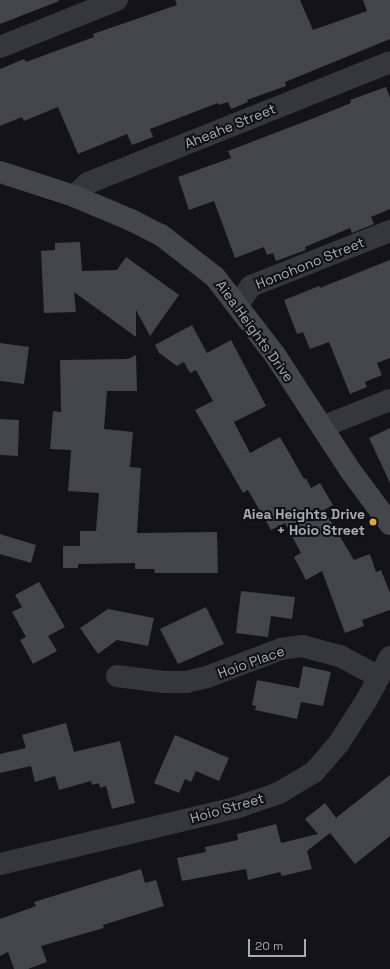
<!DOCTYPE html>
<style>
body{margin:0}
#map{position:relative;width:390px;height:969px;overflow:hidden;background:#141416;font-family:"Space Grotesk",sans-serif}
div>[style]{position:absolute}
.building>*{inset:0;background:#444549}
.street>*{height:22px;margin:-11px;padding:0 11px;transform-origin:11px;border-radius:11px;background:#36373b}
.secondary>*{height:22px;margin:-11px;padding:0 11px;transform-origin:11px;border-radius:11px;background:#44464a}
.dots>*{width:11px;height:11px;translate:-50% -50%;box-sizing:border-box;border:2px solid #0f1011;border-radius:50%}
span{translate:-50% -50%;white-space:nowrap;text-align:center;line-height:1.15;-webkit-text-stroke:4px #0f1011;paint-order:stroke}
.street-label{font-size:14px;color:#a8acb5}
.poi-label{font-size:14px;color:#a8acb5;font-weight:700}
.right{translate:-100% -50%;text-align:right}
.scale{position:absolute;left:248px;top:939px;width:58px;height:18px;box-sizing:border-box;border:2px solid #a8acb5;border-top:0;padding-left:5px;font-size:12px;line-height:14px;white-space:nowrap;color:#a8acb5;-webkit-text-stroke:3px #0f1011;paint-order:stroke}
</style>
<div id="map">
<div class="building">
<div style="clip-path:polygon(0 0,58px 0,59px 1px,0 24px)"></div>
<div style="clip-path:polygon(175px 0,300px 0,313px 30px,367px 11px,363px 0,390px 0,390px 39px,285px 82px,286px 86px,247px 100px,248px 102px,231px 109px,228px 102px,219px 105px,218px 103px,150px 129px,153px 137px,132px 145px,127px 134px,78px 154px,58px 107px,24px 121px,22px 117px,0 126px,0 69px,24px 59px,26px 62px,94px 37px,93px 34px,177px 5px)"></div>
<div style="clip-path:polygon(386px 87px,390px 98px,390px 209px,371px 217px,374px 224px,352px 233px,350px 228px,305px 247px,306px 250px,276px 261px,273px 253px,267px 255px,264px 247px,235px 258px,214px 201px,189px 210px,178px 177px,231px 158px,228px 151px,314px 118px,351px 103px,350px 100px)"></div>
<div style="clip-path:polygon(80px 242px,82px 271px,117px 270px,126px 257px,179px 295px,150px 336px,136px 310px,136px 337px,74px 292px,76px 312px,44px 313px,41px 251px,55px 250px,55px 243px)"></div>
<div style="clip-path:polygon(390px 260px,390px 358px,377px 363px,382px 375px,365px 382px,367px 387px,350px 394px,329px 342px,310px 349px,303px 332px,297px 334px,284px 300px,319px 286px,320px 288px)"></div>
<div style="clip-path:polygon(192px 325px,207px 353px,231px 340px,266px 406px,234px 422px,250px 453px,280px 437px,304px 479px,306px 478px,311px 488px,320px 483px,333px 505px,324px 510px,354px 560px,370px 554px,376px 572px,381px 570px,390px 593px,390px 610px,362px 620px,364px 626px,345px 633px,322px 571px,306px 580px,294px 557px,301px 553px,285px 523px,271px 530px,248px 490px,243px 493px,195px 410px,213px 401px,196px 370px,190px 373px,184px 362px,177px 366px,159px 353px,155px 345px)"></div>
<div style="clip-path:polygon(0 343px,29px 347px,24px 384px,0 381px)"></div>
<div style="clip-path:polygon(136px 355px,137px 391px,107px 391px,104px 429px,133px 432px,130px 467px,141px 468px,137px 533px,217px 532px,218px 573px,155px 573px,154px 569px,135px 569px,135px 563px,78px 564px,78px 568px,63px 568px,63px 546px,80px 546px,80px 531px,96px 531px,99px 493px,68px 491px,71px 450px,50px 449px,53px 411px,61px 412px,60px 360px,128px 359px)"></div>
<div style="clip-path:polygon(0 419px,19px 420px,18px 456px,0 455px)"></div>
<div style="clip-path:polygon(390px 428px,390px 483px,369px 438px)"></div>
<div style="clip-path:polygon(0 534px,36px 545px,31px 563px,0 554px)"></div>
<div style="clip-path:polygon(39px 582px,65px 627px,48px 636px,57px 651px,33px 664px,20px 640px,26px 637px,12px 612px,22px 607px,15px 595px)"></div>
<div style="clip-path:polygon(241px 591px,295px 597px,292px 619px,271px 616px,268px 637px,236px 633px)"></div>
<div style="clip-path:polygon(206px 607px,224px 644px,178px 664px,160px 629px)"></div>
<div style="clip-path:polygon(108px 609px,154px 618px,148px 646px,117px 640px,98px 654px,80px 628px)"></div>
<div style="clip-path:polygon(303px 666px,331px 672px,323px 706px,301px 702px,297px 719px,255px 710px,256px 706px,252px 705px,257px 680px,299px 688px)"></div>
<div style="clip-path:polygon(66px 723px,74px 752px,120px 741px,135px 803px,112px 809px,106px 786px,100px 788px,99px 783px,92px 785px,91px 781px,59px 790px,55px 776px,35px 782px,31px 766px,0 773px,0 754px,26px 748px,22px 735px)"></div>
<div style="clip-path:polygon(175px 735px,229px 758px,219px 781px,196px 771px,191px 782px,185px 779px,179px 793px,154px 783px)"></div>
<div style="clip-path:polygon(390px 775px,390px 836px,355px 864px,330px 833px,307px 851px,312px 869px,282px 876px,280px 872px,248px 880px,246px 869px,182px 881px,177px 858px,206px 852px,205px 847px,238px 840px,237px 834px,276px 824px,281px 843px,318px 834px,305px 819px,325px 803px,336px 818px)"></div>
<div style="clip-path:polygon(141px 869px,145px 883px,156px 880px,164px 906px,103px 925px,104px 928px,41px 946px,47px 962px,28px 969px,14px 969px,8px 952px,0 956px,0 919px,36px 906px,34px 902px)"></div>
</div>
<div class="street">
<div style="left:0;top:47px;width:126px;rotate:-21.9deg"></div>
<div style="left:74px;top:196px;width:19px;rotate:-43deg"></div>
<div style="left:88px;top:183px;width:325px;rotate:-21.8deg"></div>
<div style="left:238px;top:304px;width:22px;rotate:-54deg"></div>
<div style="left:251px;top:286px;width:149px;rotate:-21.6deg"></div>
<div style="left:322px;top:427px;width:73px;rotate:-21.7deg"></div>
<div style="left:117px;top:676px;width:47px;rotate:7.3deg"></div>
<div style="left:164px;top:682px;width:22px"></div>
<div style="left:186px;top:682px;width:22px;rotate:-13deg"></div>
<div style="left:207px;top:677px;width:79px;rotate:-20.7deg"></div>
<div style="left:281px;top:649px;width:21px;rotate:-8deg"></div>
<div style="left:302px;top:646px;width:39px;rotate:15deg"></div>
<div style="left:340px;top:656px;width:44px;rotate:28.3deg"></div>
<div style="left:0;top:864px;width:242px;rotate:-13.4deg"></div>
<div style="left:235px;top:808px;width:46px;rotate:-18.8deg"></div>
<div style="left:279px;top:793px;width:41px;rotate:-31deg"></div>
<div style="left:314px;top:772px;width:38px;rotate:-49deg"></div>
<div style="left:339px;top:743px;width:50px;rotate:-57.3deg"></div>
<div style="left:366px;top:701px;width:50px;rotate:-61.4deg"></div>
</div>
<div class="secondary">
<div style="left:0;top:172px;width:78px;rotate:18deg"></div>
<div style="left:74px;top:196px;width:62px;rotate:22.8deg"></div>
<div style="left:131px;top:220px;width:34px;rotate:27deg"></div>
<div style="left:161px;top:235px;width:68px;rotate:37.9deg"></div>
<div style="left:215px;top:277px;width:98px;rotate:52.4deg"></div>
<div style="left:275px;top:355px;width:137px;rotate:56.9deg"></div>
<div style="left:350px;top:470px;width:67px;rotate:53.5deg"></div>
</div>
<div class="dots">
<div style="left:373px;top:522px;background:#dfa744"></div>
</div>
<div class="street-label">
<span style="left:230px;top:126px;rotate:-22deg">Aheahe Street</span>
<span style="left:310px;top:263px;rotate:-22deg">Honohono Street</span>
<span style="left:255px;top:331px;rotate:54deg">Aiea Heights Drive</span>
<span style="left:251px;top:662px;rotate:-20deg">Hoio Place</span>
<span style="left:227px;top:808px;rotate:-16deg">Hoio Street</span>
</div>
<div class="poi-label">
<span class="right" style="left:365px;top:522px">Aiea Heights Drive<br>+ Hoio Street</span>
</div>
<div class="scale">20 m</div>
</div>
